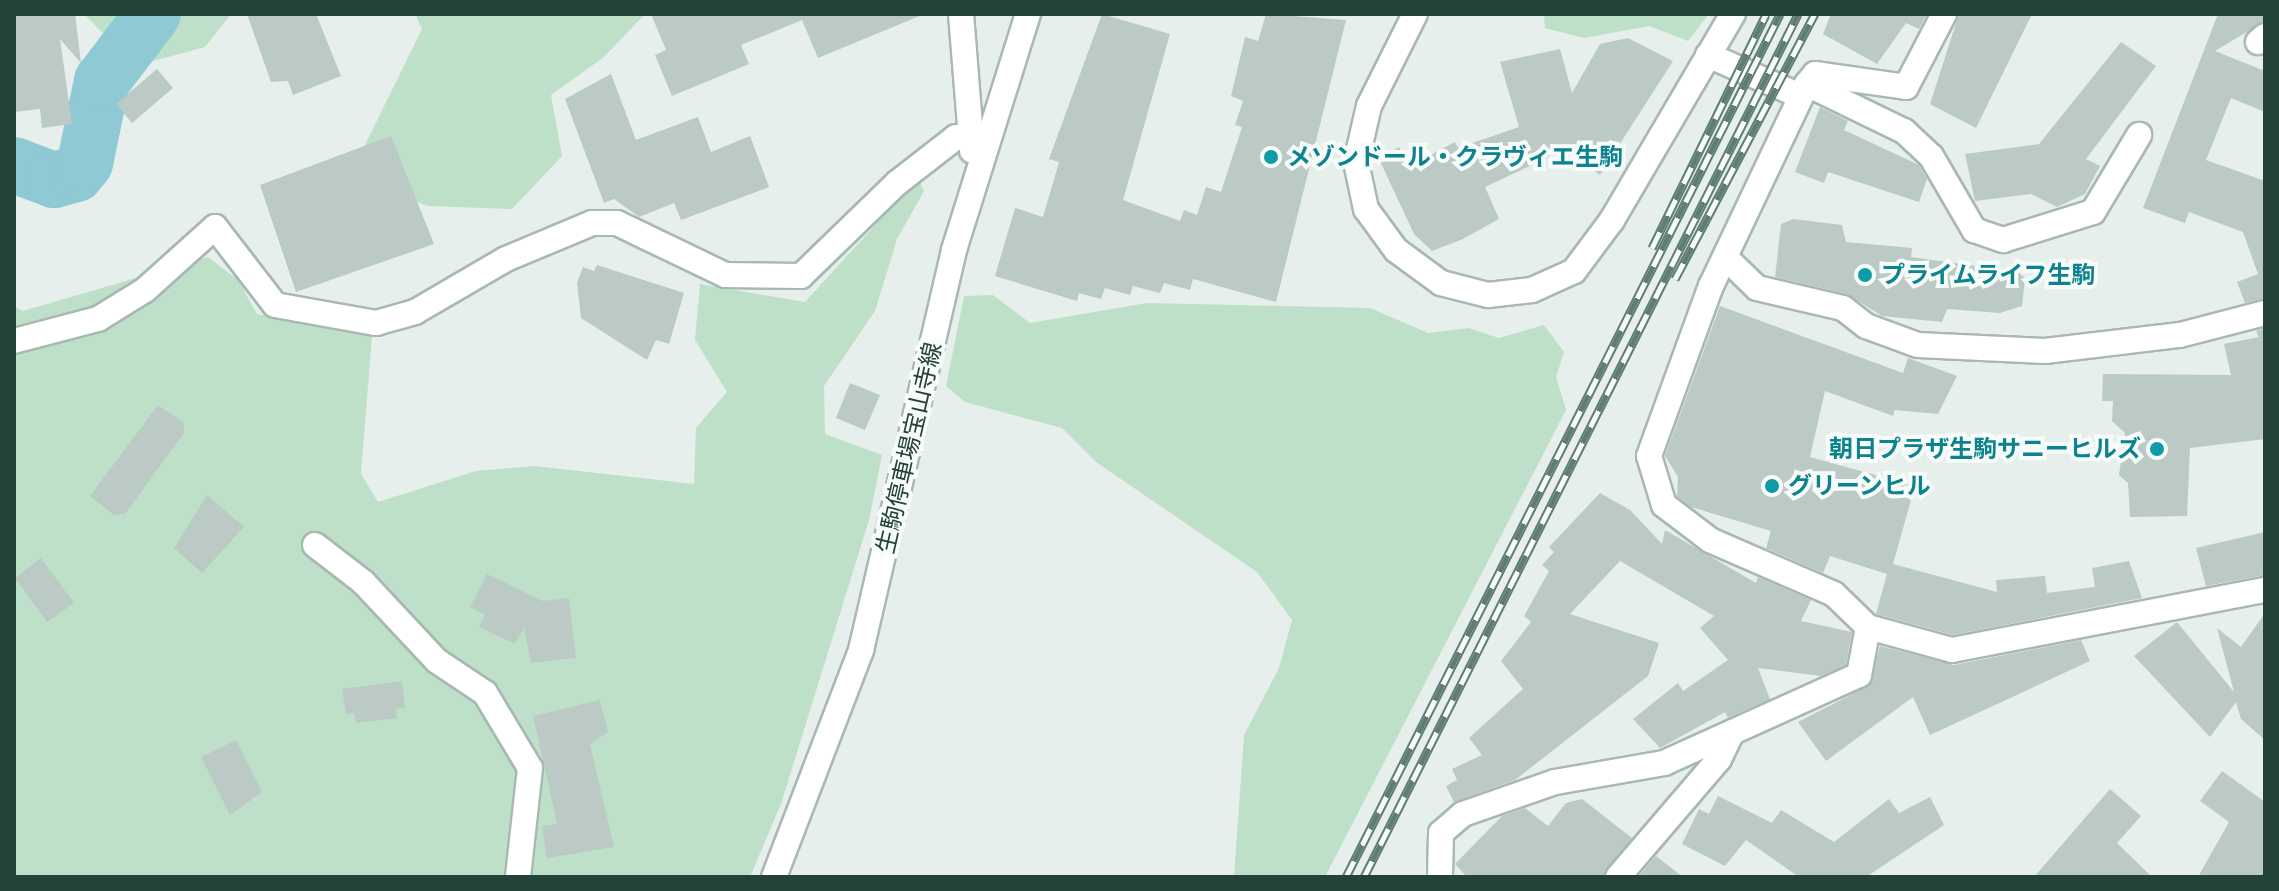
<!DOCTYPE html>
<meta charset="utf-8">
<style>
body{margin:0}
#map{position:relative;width:2279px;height:891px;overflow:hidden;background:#e6efeb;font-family:Figtree,"Noto Sans JP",sans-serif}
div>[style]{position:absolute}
.green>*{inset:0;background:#bfe0c8}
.river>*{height:56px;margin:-28px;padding:0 28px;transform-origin:28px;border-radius:28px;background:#8ec9d4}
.building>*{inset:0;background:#bbcac4}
.roads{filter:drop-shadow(2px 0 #a8b8b2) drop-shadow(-2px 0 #a8b8b2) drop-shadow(0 2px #a8b8b2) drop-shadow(0 -2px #a8b8b2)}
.minor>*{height:24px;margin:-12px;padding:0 12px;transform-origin:12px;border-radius:12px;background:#fff}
.secondary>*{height:24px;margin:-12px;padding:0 12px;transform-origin:12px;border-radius:12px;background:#fff}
.rail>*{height:9px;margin-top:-4.5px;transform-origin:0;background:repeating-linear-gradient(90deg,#f7fbf9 0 18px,#5f7d75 0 36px);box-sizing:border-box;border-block:2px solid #5f7d75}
.dots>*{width:22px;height:22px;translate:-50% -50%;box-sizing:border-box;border:4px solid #f7fbf9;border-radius:50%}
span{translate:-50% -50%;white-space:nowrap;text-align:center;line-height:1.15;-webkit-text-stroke:8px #f7fbf9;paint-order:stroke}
.culture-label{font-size:24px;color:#0d838f;font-weight:700}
.left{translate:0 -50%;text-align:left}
.right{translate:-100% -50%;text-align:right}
.street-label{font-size:24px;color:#24423a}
.frame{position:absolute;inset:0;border:16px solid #24423a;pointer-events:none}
</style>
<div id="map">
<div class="green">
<div style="clip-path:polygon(84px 14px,231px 14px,205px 47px,135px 66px)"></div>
<div style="clip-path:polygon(415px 14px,645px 14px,604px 57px,551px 95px,562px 156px,512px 209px,428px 206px,399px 195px,365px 145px,422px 29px)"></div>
<div style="clip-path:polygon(1544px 14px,1708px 14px,1708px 15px,1688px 41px,1649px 26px,1584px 38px,1545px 28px)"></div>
<div style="clip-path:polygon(918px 178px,924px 191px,897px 239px,875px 311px,824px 386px,825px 434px,882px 455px,869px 520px,781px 804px,750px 877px,14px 877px,14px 306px,23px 311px,208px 257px,238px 280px,257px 314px,372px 336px,361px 474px,378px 502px,476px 471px,535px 466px,694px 484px,696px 428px,727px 392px,695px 340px,700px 284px,805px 302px)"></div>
<div style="clip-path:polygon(993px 295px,1030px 323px,1147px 303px,1370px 308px,1428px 333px,1469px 328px,1499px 338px,1544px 325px,1564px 352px,1556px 377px,1566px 410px,1325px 877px,1234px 877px,1244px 735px,1279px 668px,1292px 620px,1257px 572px,1096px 462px,1062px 428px,965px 402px,946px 386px,964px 296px)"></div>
</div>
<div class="river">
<div style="left:14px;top:165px;width:43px;rotate:20.6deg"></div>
<div style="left:54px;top:180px;width:23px;rotate:-15deg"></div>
<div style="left:76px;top:174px;width:14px;rotate:-51deg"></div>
<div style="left:85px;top:163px;width:84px;rotate:-78.3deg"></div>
<div style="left:102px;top:81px;width:84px;rotate:-52.7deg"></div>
</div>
<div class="building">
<div style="clip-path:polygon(14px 14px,75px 14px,81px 63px,60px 39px,72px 124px,42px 128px,40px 109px,14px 112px)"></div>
<div style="clip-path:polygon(247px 14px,316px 14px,341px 76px,293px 95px,288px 81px,271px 82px)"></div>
<div style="clip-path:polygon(651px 14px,922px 14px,922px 15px,818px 58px,802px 20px,741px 45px,749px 64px,672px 96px,655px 55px,666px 50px)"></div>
<div style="clip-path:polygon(1102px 14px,1170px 34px,1123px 200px,1180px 221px,1184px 210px,1197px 215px,1206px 187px,1221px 192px,1242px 127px,1235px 125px,1243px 101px,1231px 96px,1245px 37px,1258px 41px,1266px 14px,1346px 20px,1276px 302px,1193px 279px,1190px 290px,1164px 283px,1160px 293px,1133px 286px,1130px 295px,1105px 288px,1101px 299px,1079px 293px,1077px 301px,995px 276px,1015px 208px,1043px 217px,1059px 162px,1049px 159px)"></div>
<div style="clip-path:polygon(1831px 14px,1927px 14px,1919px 29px,1906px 23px,1877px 64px,1823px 34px)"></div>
<div style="clip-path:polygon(1959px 14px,2032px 14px,1976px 128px,1930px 104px)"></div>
<div style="clip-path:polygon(2218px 14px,2265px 14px,2265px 21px,2215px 51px,2265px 71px,2265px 112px,2231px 98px,2206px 160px,2265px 181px,2265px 298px,2245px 303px,2237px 282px,2258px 274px,2243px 232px,2189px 212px,2185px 223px,2143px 208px)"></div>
<div style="clip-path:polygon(1628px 38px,1673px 61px,1600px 175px,1566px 149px,1485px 187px,1499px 219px,1463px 239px,1432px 251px,1414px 234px,1379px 159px,1399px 147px,1410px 166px,1455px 142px,1458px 148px,1519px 127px,1500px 62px,1560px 49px,1572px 93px,1600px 44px)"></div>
<div style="clip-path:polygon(2121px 42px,2156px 66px,2086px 159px,2100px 166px,2085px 194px,2057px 207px,2031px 194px,1975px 201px,1965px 154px,2039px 144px)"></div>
<div style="clip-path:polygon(157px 69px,173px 88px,132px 123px,116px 104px)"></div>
<div style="clip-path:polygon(611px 74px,636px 140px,698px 117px,711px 152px,750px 136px,769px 187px,681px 220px,674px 203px,639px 217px,614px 199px,604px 203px,565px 99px)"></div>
<div style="clip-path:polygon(1820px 107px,1848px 121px,1844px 130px,1919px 165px,1927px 179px,1919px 202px,1828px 172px,1824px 183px,1795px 172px)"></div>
<div style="clip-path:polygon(391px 136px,434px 244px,296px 292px,260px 185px)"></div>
<div style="clip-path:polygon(1793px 219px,1842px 225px,1846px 242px,1912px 248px,1911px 257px,2018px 272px,2025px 278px,2022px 306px,2000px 313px,1947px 309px,1942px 322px,1882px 316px,1847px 294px,1775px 277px,1781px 224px)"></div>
<div style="clip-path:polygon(597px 265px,684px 293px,669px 344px,656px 340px,647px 360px,581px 318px,577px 283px,583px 267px,594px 271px)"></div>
<div style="clip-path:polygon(1720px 306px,1903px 373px,1908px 358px,1957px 376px,1938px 414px,1895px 410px,1893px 416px,1825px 391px,1810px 457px,1915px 486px,1893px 564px,1997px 592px,1996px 580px,2045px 576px,2047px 593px,2095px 587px,2092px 568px,2129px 561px,2142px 598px,1953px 635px,1876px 614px,1887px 574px,1830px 556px,1823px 573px,1766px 548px,1771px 531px,1691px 507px,1677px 496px,1678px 477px,1665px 456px)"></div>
<div style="clip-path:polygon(2265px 328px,2265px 439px,2190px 448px,2187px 516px,2130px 517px,2128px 483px,2119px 475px,2125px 433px,2112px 421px,2113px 401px,2102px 401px,2103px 374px,2231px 375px,2224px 344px,2259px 337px,2256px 331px)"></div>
<div style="clip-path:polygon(850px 383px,880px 395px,865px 430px,836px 418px)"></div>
<div style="clip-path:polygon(158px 405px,184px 423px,184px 433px,125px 514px,114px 515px,90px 496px)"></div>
<div style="clip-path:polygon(1600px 493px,1630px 510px,1662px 544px,1665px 530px,1756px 583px,1758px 577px,1811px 600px,1801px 621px,1852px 632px,1846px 665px,1821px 676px,1758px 668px,1770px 699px,1728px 718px,1725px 712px,1660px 748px,1633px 719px,1678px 683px,1683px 691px,1728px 660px,1700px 628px,1714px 616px,1620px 561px,1570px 614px,1659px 643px,1648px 676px,1515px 780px,1454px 802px,1446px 786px,1457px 780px,1452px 769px,1482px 755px,1469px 738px,1523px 689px,1501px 661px,1531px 622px,1524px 616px,1549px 571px,1542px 565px,1554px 552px,1549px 547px)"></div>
<div style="clip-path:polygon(207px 495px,244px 527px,202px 573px,174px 548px)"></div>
<div style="clip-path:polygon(2265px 532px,2265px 575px,2206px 586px,2196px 548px)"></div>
<div style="clip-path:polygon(41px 558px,74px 603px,47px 622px,15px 578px)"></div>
<div style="clip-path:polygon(487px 574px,543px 601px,569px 598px,576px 658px,531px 663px,524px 627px,515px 644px,479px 627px,485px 615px,470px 607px)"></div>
<div style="clip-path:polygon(2265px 613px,2265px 740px,2241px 719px,2236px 702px,2210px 737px,2134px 656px,2177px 622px,2234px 692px,2217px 628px,2241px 647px)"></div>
<div style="clip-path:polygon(2081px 640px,2090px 661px,1930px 735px,1913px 697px,1826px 761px,1798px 722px,1870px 685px,1880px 646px,1954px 665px)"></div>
<div style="clip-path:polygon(402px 681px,405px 708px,396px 709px,397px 718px,356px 723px,354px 713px,346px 714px,342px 689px)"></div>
<div style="clip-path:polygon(600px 700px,608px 732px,590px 744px,614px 847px,547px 858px,542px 826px,557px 824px,533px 716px)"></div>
<div style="clip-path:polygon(236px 740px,262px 792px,230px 815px,201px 757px)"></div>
<div style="clip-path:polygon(2222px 771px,2265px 802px,2265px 877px,2198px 877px,2229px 822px,2200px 801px)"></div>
<div style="clip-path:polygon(2110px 789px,2141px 816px,2117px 843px,2152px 877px,2034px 877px)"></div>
<div style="clip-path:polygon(1718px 796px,1772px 823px,1781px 810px,1834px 842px,1889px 799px,1899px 813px,1930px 797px,1944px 825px,1866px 877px,1799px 877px,1746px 840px,1725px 866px,1682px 844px,1699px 809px,1709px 814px)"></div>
<div style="clip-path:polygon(1582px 799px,1632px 838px,1603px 877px,1467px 877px,1455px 864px,1502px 816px,1525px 808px,1548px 826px,1566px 803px)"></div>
<div style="clip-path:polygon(1656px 856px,1683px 877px,1638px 877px)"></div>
</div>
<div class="roads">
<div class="minor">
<div style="left:961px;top:14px;width:137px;rotate:85.4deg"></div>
<div style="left:2258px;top:42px;width:9px;rotate:-41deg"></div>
<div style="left:1708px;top:55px;width:98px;rotate:24deg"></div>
<div style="left:1807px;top:84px;width:13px;rotate:-51deg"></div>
<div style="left:1815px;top:74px;width:92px;rotate:8.1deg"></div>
<div style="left:1906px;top:87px;width:82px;rotate:-62.5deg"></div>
<div style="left:1726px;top:258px;width:43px;rotate:44.1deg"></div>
<div style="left:1757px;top:288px;width:88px;rotate:13.1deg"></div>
<div style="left:1843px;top:308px;width:29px;rotate:38deg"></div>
<div style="left:1866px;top:326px;width:55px;rotate:20.1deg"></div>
<div style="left:1918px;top:345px;width:127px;rotate:2.7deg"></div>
<div style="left:2045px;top:351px;width:136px;rotate:-6.8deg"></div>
<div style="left:2180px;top:335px;width:88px;rotate:-14.5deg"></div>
<div style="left:14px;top:341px;width:87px;rotate:-14.7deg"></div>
<div style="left:98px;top:319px;width:55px;rotate:-31.7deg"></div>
<div style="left:145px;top:290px;width:94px;rotate:-42deg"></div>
<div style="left:215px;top:227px;width:98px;rotate:52.4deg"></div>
<div style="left:275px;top:305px;width:103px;rotate:10.1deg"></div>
<div style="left:376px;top:323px;width:41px;rotate:-15.8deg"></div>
<div style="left:415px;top:312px;width:105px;rotate:-30.2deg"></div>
<div style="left:506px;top:259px;width:93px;rotate:-22.7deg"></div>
<div style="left:592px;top:223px;width:25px"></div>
<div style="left:617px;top:223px;width:120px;rotate:25.7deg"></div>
<div style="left:725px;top:275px;width:76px;rotate:0.8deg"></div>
<div style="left:801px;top:276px;width:134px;rotate:-44.1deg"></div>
<div style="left:897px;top:183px;width:75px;rotate:-37.9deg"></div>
<div style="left:956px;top:137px;width:14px"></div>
<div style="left:315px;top:545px;width:61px;rotate:37.6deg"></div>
<div style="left:363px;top:582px;width:108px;rotate:46.9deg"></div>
<div style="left:437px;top:661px;width:58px;rotate:33.7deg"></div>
<div style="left:485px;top:693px;width:87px;rotate:59deg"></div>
<div style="left:530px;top:768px;width:110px;rotate:96.3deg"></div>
<div style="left:1868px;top:627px;width:87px;rotate:15.3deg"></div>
<div style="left:1952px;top:650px;width:319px;rotate:-10.9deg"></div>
<div style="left:1440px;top:877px;width:44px;rotate:-88.7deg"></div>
<div style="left:1441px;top:833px;width:29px;rotate:-41deg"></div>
<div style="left:1463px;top:814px;width:97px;rotate:-19.2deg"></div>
<div style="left:1555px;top:782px;width:111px;rotate:-9.9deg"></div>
<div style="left:1664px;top:763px;width:214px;rotate:-24.3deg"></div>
<div style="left:1859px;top:675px;width:49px;rotate:-79.4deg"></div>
<div style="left:1868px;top:627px;width:47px;rotate:-135.9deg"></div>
<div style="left:1834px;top:594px;width:135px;rotate:-156.5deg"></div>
<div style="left:1710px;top:540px;width:58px;rotate:-142.7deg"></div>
<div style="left:1664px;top:505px;width:51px;rotate:-107deg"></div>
<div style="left:1649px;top:456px;width:181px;rotate:-70deg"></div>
<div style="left:1711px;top:286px;width:224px;rotate:-64.6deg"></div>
<div style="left:1807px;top:84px;width:108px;rotate:25.9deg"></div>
<div style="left:1904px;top:131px;width:37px;rotate:43deg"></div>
<div style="left:1931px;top:156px;width:86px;rotate:59.8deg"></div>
<div style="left:1974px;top:230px;width:31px;rotate:19deg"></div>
<div style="left:2003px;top:240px;width:94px;rotate:-17.3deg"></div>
<div style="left:2093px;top:212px;width:90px;rotate:-59.1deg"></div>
<div style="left:1618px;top:877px;width:155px;rotate:-49.4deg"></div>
<div style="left:1719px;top:759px;width:30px;rotate:-64deg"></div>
</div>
<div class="secondary">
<div style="left:1415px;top:14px;width:103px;rotate:116.6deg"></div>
<div style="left:1369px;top:106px;width:57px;rotate:103.1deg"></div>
<div style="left:1356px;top:162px;width:48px;rotate:78deg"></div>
<div style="left:1366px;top:209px;width:51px;rotate:53.8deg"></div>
<div style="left:1396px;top:250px;width:56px;rotate:36.3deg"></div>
<div style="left:1441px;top:283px;width:49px;rotate:14.3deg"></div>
<div style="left:1488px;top:295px;width:44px;rotate:-6.5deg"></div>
<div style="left:1532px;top:290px;width:46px;rotate:-24.3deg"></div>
<div style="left:1574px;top:271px;width:64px;rotate:-53.3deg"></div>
<div style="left:1612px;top:220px;width:239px;rotate:-59.6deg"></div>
<div style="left:774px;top:877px;width:243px;rotate:-69deg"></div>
<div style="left:861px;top:650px;width:411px;rotate:-76.9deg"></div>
<div style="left:954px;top:250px;width:247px;rotate:-72.6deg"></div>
</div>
</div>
<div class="rail">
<div style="left:1652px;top:248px;width:260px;rotate:-64deg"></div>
<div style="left:1675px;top:279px;width:300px;rotate:-62.2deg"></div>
<div style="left:1346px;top:877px;width:966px;rotate:-63.3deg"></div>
<div style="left:1364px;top:877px;width:966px;rotate:-63.3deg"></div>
</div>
<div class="dots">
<div style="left:1271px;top:157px;background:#0f9aa8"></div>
<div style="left:1865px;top:275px;background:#0f9aa8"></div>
<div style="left:2157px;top:449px;background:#0f9aa8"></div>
<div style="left:1772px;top:486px;background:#0f9aa8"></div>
</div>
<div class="culture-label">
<span class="left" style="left:1287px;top:157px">メゾンドール・クラヴィエ生駒</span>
<span class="left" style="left:1881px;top:275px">プライムライフ生駒</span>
<span class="right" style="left:2141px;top:449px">朝日プラザ生駒サニーヒルズ</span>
<span class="left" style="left:1788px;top:486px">グリーンヒル</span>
</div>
<div class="street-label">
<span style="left:909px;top:448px;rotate:-77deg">生駒停車場宝山寺線</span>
</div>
<div class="frame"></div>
</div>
